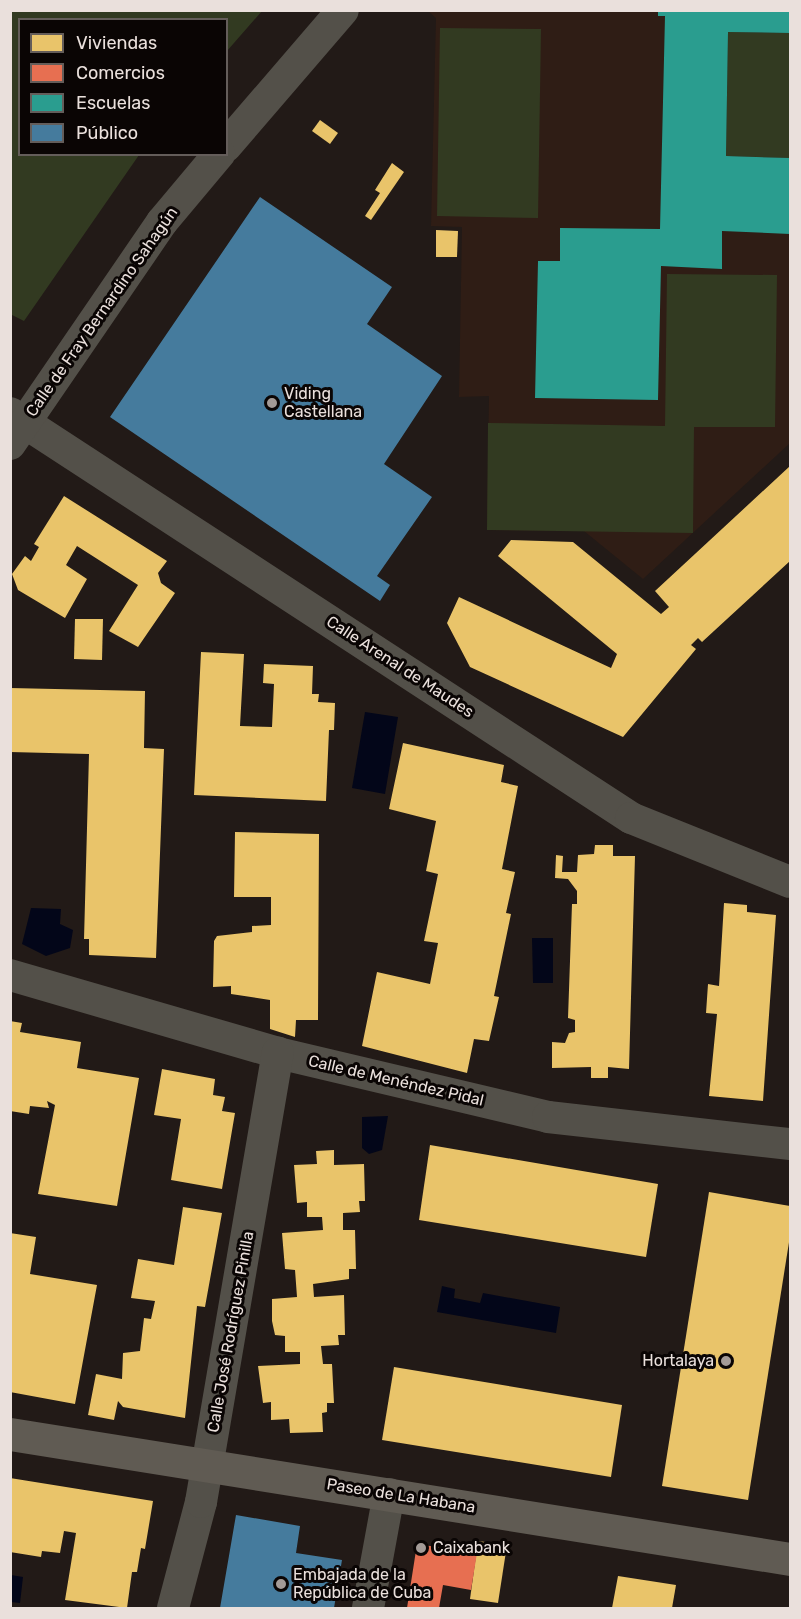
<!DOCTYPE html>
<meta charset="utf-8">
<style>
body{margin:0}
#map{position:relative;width:801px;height:1619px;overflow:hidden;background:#221a17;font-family:Rubik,sans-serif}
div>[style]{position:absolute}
.built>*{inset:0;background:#2f1d15}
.green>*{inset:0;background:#323a21}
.water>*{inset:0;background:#030619}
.homes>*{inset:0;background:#e9c46a}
.shops>*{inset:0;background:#e76f51}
.schools>*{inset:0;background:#2a9d8f}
.public>*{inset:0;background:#457b9d}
.street>*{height:32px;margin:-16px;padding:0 16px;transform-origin:16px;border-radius:16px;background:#535049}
.secondary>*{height:33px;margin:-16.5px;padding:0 16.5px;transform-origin:16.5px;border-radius:16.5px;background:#605b53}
.dots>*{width:16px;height:16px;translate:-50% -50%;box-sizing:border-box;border:3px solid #0a0504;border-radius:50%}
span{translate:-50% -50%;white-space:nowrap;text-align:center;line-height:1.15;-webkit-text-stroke:6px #0a0504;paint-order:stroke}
.street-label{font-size:16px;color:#eae0dc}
.poi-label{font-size:16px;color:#eae0dc}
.left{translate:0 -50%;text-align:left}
.right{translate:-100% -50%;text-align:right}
.frame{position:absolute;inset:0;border:12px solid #eae0dc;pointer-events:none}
.legend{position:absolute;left:18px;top:18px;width:210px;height:138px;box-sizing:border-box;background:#0a0504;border:2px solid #645d5a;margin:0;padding:8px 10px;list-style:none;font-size:18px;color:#eae0dc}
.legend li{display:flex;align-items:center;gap:12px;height:30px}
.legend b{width:30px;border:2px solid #645d5a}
</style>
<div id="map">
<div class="built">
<div style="clip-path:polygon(428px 11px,790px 11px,790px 443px,643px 579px,584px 531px,487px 530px,489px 396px,459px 397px,462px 227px,431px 226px,436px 18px)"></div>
</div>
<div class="green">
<div style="clip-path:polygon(11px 10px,262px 11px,227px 51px,226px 20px,20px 20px,20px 154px,139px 155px,24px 321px,10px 314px)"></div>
<div style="clip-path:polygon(440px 28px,541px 29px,538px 218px,437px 216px)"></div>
<div style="clip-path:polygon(728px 32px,790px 33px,790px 158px,726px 156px)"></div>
<div style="clip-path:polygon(667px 274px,777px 275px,775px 427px,694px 427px,693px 533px,487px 530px,488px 423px,665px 426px)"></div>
</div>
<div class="water">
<div style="clip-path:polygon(365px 712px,398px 717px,385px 794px,352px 788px)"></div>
<div style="clip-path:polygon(31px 908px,61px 909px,60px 924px,73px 930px,70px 948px,46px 956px,22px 944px)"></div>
<div style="clip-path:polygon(532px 938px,553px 938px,553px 983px,533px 983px)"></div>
<div style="clip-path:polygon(388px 1116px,382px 1150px,369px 1154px,362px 1148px,362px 1117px)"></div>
<div style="clip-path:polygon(442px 1286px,455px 1289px,454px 1298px,480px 1303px,483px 1293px,560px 1307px,556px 1333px,437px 1312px)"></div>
<div style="clip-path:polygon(11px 1575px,23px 1577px,20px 1603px,11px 1602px)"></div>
</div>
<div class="homes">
<div style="clip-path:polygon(320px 120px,338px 133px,330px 144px,312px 131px)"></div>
<div style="clip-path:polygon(392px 163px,404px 172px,371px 220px,365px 216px,380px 193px,375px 190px)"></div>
<div style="clip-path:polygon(436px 230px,458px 231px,457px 257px,436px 257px)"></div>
<div style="clip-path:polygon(790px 466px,790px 561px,702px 642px,698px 638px,691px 645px,696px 649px,623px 737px,470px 667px,447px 623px,459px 597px,611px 668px,617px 654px,498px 556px,511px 540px,573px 542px,661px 614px,669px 607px,655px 591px)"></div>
<div style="clip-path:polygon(64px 496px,167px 561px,158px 573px,161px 583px,175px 593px,138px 647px,109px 631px,138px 585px,77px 546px,66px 565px,87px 579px,65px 618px,18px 590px,12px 574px,25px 556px,31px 561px,39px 547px,34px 544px)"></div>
<div style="clip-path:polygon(75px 619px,103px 619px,102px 660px,74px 659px)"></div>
<div style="clip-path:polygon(201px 652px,244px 654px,240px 726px,272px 727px,274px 684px,263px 683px,264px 664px,313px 666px,312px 694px,319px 694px,318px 702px,335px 703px,334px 730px,329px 730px,326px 801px,194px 795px)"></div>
<div style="clip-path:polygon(10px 688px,145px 691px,144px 748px,164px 749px,156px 958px,89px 955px,89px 939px,84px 939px,89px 754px,10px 752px)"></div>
<div style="clip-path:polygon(403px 743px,504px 765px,501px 782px,518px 786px,502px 869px,515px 872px,506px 913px,511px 914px,494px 996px,499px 997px,489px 1041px,474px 1039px,467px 1073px,362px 1046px,377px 972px,430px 984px,438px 943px,424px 941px,438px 874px,426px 871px,436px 821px,389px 809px)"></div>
<div style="clip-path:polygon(235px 832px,319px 834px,318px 1020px,296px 1020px,295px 1037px,270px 1029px,270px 1000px,231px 994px,231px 986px,213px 987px,214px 941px,217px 936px,252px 932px,252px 926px,271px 925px,271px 897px,234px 897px)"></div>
<div style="clip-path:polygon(595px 845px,613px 845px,613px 856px,635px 856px,629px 1069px,608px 1067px,608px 1078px,591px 1078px,591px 1067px,552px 1068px,552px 1042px,565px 1043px,569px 1033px,575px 1032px,575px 1020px,568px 1018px,572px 904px,577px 904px,577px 891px,568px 879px,555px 878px,556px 855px,563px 856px,562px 872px,577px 872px,578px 855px,594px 854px)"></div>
<div style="clip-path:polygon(724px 903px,747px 905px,747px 912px,776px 915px,763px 1101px,709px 1096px,717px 1014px,706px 1013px,708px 984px,719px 986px)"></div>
<div style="clip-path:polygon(10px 1021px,22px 1023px,20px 1032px,81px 1042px,77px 1068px,139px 1078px,117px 1206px,38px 1194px,55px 1105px,47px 1101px,49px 1108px,30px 1106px,29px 1114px,10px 1111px)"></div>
<div style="clip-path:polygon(162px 1069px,215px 1079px,213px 1095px,225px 1097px,222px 1111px,235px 1113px,222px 1189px,171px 1180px,181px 1119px,154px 1115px)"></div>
<div style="clip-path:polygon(430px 1145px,658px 1184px,646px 1257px,419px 1220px)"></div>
<div style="clip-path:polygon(334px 1150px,334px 1165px,364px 1164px,365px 1201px,359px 1201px,360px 1212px,343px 1213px,343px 1230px,355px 1230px,356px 1269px,349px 1269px,349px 1279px,313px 1284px,314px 1297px,344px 1295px,345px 1335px,338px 1335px,339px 1345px,321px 1346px,323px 1364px,332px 1364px,334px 1403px,327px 1403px,327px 1412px,322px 1413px,323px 1432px,290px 1433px,289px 1419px,271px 1420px,271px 1402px,263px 1403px,258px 1366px,300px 1364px,300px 1352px,285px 1352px,285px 1336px,275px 1335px,272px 1321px,272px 1299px,297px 1297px,295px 1270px,285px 1269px,282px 1233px,323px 1230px,322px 1217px,307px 1217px,307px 1202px,297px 1203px,294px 1165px,317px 1164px,316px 1151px)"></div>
<div style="clip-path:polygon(709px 1192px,790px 1206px,790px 1236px,748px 1500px,662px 1486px)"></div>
<div style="clip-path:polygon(183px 1207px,222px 1213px,205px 1307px,197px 1306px,185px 1418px,123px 1407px,118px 1401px,114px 1420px,88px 1415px,96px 1374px,122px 1379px,123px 1353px,140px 1351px,144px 1318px,151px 1319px,155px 1301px,131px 1298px,138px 1259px,174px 1265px)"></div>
<div style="clip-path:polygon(10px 1233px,36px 1237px,30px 1274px,97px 1285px,75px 1404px,10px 1392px)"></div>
<div style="clip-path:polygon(394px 1367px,622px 1405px,611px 1477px,382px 1440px)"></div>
<div style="clip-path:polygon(10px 1478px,153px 1501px,145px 1549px,141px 1548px,137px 1572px,132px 1572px,127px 1608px,65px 1600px,76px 1533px,64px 1531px,60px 1553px,42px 1551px,41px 1557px,10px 1552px)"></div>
<div style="clip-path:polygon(478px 1541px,507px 1545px,498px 1603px,470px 1599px)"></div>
<div style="clip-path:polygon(618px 1576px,676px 1585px,672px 1608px,612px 1608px)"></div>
</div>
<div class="shops">
<div style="clip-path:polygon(417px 1544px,477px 1553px,471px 1590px,443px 1585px,439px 1608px,407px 1608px)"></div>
</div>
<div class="schools">
<div style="clip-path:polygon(658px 10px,790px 10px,790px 33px,728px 32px,726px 156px,790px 158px,790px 234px,722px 231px,722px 269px,661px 266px,658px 400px,535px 398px,538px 261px,560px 261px,560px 228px,660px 229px,665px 16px,658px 16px)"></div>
</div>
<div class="public">
<div style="clip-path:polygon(260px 197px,392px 287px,367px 324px,442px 376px,384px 464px,432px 497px,377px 576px,390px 585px,380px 601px,110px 417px)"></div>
<div style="clip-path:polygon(236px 1515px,300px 1526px,296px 1553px,342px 1560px,334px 1608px,220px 1608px)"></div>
</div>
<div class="street">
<div style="left:226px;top:146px;width:179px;rotate:-49.3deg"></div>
<div style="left:10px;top:413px;width:741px;rotate:33.11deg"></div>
<div style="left:631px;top:818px;width:171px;rotate:21.9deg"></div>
<div style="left:10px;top:444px;width:269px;rotate:-55.6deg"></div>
<div style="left:162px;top:222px;width:89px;rotate:-50deg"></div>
<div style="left:10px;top:975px;width:279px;rotate:16.2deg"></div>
<div style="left:278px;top:1053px;width:277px;rotate:13.3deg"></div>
<div style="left:548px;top:1117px;width:244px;rotate:6.4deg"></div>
<div style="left:173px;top:1608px;width:110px;rotate:-75.2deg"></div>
<div style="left:201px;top:1502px;width:456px;rotate:-80.3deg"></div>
<div style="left:368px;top:1608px;width:116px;rotate:-79.6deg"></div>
</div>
<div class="secondary">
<div style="left:10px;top:1434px;width:790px;rotate:9.1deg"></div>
</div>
<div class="dots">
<div style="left:272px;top:403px;background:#a49b97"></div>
<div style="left:726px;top:1361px;background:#a49b97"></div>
<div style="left:421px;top:1548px;background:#a49b97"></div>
<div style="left:281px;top:1584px;background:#a49b97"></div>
</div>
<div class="street-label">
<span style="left:102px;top:312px;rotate:-55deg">Calle de Fray Bernardino Sahagún</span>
<span style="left:400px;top:667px;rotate:33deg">Calle Arenal de Maudes</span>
<span style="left:396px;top:1081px;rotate:13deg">Calle de Menéndez Pidal</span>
<span style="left:231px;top:1332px;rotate:-80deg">Calle José Rodríguez Pinilla</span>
<span style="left:401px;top:1496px;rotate:9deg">Paseo de La Habana</span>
</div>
<div class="poi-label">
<span class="left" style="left:284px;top:403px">Viding<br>Castellana</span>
<span class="right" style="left:714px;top:1361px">Hortalaya</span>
<span class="left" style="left:433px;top:1548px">Caixabank</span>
<span class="left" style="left:293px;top:1584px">Embajada de la<br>República de Cuba</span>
</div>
<div class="frame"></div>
<ul class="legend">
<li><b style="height:16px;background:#e9c46a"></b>Viviendas</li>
<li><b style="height:16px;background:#e76f51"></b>Comercios</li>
<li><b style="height:16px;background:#2a9d8f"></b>Escuelas</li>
<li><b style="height:16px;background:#457b9d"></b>Público</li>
</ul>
</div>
